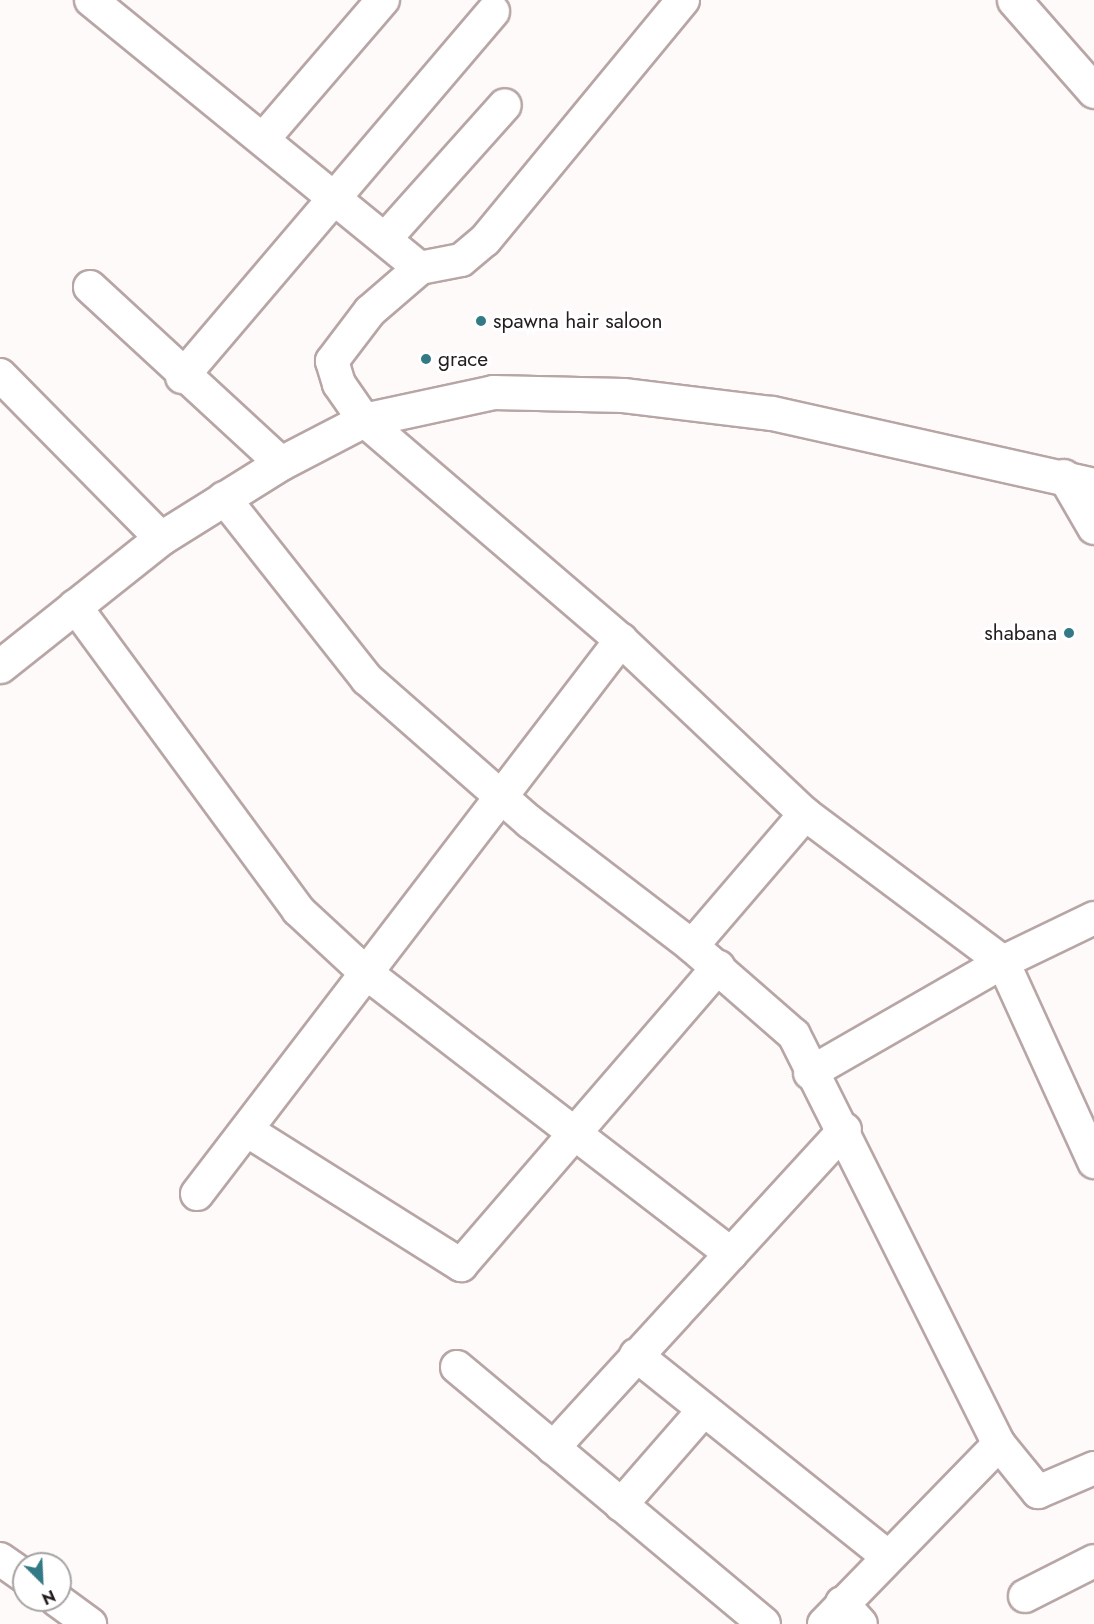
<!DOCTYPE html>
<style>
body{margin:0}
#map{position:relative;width:1094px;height:1624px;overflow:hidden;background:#fefafa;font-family:Jost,sans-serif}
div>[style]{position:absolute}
.roads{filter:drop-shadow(2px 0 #b7a6a5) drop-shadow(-2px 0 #b7a6a5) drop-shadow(0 2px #b7a6a5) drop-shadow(0 -2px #b7a6a5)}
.minor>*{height:32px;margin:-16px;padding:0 16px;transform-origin:16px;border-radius:16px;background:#fff}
.tertiary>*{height:33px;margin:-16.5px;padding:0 16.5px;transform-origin:16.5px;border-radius:16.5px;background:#fff}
.dots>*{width:16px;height:16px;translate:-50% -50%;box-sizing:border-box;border:3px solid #fff;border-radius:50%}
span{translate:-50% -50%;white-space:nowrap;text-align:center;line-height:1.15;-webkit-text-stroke:6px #fff;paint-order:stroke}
.poi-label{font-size:21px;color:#231d1c}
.left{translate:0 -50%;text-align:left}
.right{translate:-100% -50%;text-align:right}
.north{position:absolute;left:12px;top:1552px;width:60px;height:60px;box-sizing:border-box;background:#fff;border:2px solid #a7a5a4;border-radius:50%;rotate:156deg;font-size:16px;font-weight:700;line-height:24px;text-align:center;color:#231d1c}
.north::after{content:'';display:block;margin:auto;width:21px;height:27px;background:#337986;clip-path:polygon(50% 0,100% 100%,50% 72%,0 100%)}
</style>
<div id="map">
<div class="roads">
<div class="minor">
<div style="left:91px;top:0;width:424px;rotate:39.2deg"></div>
<div style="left:683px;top:0;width:311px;rotate:129.5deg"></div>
<div style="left:485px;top:240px;width:31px;rotate:140deg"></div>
<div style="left:461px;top:260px;width:42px;rotate:169deg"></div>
<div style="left:420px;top:268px;width:66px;rotate:139.3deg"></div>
<div style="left:370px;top:311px;width:63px;rotate:127.2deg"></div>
<div style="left:332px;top:361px;width:24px;rotate:73deg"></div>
<div style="left:339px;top:384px;width:44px;rotate:55.2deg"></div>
<div style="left:364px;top:420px;width:338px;rotate:40.6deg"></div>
<div style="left:621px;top:640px;width:253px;rotate:43.4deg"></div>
<div style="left:805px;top:814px;width:247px;rotate:36.8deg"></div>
<div style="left:1003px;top:962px;width:220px;rotate:65.5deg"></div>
<div style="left:265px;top:137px;width:181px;rotate:-49.3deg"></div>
<div style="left:386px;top:238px;width:178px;rotate:-48.2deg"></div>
<div style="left:90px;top:287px;width:260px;rotate:42.7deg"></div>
<div style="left:0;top:375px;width:229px;rotate:45.4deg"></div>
<div style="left:182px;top:377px;width:480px;rotate:-49.6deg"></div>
<div style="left:1064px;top:476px;width:60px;rotate:60deg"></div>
<div style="left:224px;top:498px;width:231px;rotate:51.7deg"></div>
<div style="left:367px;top:679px;width:217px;rotate:41.3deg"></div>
<div style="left:530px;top:822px;width:204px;rotate:37.4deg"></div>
<div style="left:692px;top:946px;width:135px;rotate:41.1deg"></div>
<div style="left:794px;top:1035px;width:457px;rotate:63.4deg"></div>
<div style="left:75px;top:606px;width:377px;rotate:53.7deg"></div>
<div style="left:298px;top:910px;width:91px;rotate:42.8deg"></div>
<div style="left:365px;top:972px;width:462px;rotate:37.6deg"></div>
<div style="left:692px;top:946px;width:174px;rotate:-49.4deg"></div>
<div style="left:810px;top:1073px;width:223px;rotate:-29.9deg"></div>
<div style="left:1003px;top:962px;width:101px;rotate:-25.8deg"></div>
<div style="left:248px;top:1131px;width:252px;rotate:32.2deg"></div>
<div style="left:461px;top:1265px;width:394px;rotate:-49.2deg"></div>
<div style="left:197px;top:1194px;width:698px;rotate:-52.57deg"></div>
<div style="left:636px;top:1355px;width:320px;rotate:38.7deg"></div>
<div style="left:457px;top:1367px;width:400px;rotate:39.9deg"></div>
<div style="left:553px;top:1448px;width:432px;rotate:-47.5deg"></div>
<div style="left:621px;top:1505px;width:126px;rotate:-48.9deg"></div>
<div style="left:0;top:1559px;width:29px;rotate:35deg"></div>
<div style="left:1025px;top:1596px;width:77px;rotate:-26.9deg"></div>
<div style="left:57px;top:1600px;width:41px;rotate:36deg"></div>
<div style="left:842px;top:1603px;width:28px;rotate:48deg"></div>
<div style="left:824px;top:1624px;width:251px;rotate:-45.8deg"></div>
<div style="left:999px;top:1444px;width:62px;rotate:50.9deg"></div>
<div style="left:1038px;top:1492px;width:61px;rotate:-23.2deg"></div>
</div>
<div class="tertiary">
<div style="left:1014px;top:0;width:121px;rotate:48.7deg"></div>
<div style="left:0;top:666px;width:206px;rotate:-38.5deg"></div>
<div style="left:161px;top:538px;width:142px;rotate:-32deg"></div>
<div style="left:281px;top:463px;width:93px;rotate:-27.4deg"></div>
<div style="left:364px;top:420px;width:132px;rotate:-12.2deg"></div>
<div style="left:493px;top:392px;width:130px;rotate:1.3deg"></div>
<div style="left:623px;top:395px;width:150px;rotate:6.9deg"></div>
<div style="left:772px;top:413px;width:330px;rotate:12.6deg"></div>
</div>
</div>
<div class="dots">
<div style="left:481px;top:321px;background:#337986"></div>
<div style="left:426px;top:359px;background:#337986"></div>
<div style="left:1069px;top:633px;background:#337986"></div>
</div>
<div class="poi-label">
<span class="left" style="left:493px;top:321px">spawna hair saloon</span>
<span class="left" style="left:438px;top:359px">grace</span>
<span class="right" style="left:1057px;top:633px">shabana</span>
</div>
<div class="north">N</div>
</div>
